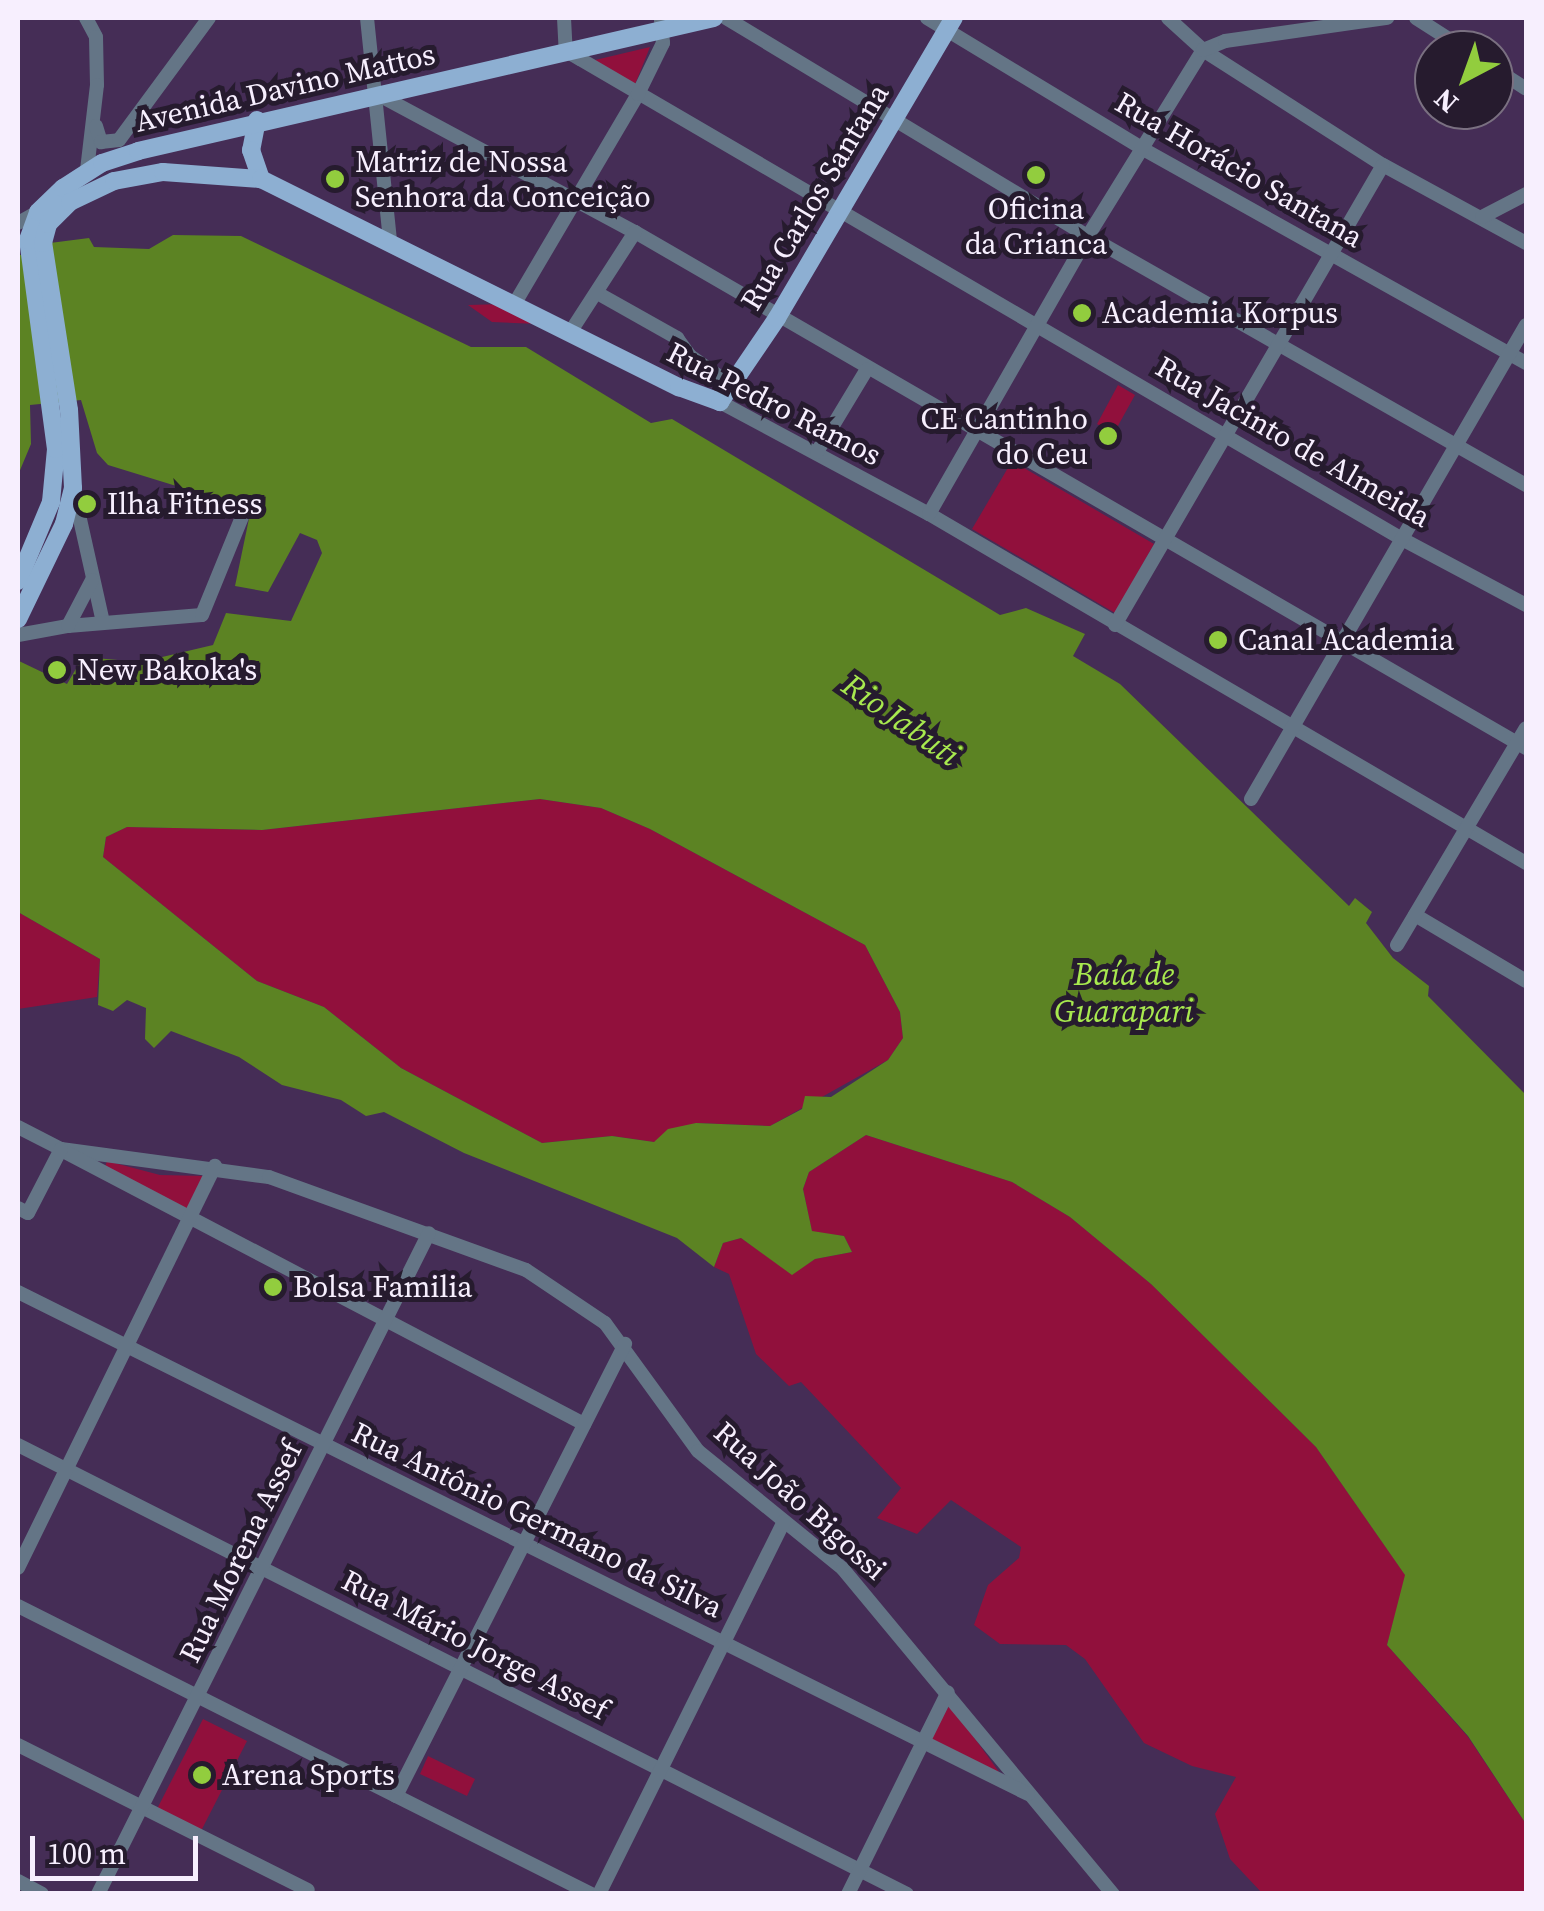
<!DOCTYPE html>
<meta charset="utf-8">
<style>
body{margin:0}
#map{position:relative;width:1544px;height:1911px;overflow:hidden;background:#452d56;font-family:"Source Serif 4",serif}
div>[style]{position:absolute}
.green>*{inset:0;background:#91103c}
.water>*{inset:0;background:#5c8323}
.minor>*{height:14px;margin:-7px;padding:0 7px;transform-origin:7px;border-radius:7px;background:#647586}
.major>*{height:18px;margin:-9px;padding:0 9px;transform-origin:9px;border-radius:9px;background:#8dafd2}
.dots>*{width:28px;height:28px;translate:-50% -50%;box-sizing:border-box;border:5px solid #261b2e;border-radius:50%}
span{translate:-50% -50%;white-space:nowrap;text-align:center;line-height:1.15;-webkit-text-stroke:10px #261b2e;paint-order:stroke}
.street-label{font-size:30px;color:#f7effe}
.poi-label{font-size:30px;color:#f7effe}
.left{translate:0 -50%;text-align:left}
.right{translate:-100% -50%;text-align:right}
.water-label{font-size:32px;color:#a8e94f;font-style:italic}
.frame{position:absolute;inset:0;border:20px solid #f7effe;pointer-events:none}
.north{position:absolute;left:1414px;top:30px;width:100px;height:100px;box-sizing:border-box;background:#261b2e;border:2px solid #7a7081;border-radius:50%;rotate:221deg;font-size:28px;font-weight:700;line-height:40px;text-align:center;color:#f7effe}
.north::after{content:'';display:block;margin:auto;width:35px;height:45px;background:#92cd3e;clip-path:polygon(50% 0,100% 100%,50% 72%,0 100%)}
.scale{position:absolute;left:30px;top:1836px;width:168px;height:45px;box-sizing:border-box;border:5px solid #f7effe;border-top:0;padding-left:12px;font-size:30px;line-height:35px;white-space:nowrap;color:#f7effe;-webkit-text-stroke:8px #261b2e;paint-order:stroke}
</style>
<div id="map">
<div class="green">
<div style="clip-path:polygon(650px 47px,634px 87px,591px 61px)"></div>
<div style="clip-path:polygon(504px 304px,538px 324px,492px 322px,468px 305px)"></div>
<div style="clip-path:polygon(1118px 385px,1135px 395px,1114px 433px,1097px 424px)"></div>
<div style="clip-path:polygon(1012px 461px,1154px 544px,1115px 613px,972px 529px)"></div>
<div style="clip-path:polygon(540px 799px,601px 808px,650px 829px,865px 945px,900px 1012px,903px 1038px,888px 1060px,770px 1126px,696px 1123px,654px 1142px,612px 1136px,542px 1143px,401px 1068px,324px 1007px,257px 981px,103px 857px,106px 837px,127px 827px,262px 830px)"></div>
<div style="clip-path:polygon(18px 912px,100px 959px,97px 997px,18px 1009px)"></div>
<div style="clip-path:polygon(866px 1135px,1012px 1182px,1070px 1217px,1151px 1284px,1316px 1447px,1406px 1576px,1387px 1645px,1468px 1737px,1526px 1824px,1526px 1893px,1262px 1893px,1230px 1859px,1215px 1814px,1236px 1777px,1192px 1766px,1144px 1743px,1085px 1659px,1066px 1645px,1000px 1644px,974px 1625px,988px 1585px,1019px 1558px,1021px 1547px,951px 1500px,917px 1534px,877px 1518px,901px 1488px,801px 1382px,789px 1386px,756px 1354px,729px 1274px,714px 1267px,723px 1243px,741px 1238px,792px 1274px,815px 1259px,852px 1252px,844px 1236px,812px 1232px,803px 1189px,809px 1172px)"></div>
<div style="clip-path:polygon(107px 1161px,160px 1175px,206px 1176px,188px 1213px,104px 1170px)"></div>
<div style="clip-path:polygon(950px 1704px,999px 1772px,929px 1741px)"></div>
<div style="clip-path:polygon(203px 1719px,247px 1741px,201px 1831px,157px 1809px)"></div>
<div style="clip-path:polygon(428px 1756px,475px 1779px,467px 1796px,420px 1774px)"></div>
</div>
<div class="water">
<div style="clip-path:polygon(evenodd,173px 235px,241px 236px,471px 347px,526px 347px,651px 423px,672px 419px,1000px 615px,1026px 608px,1085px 634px,1073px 656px,1120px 684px,1349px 906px,1355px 898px,1372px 912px,1366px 923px,1393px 958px,1429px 986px,1428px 996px,1526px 1095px,1526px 1824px,1468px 1736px,1387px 1645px,1405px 1575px,1316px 1447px,1151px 1284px,1070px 1217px,1012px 1182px,866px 1135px,809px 1172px,803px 1189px,812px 1231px,844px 1236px,852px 1252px,815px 1259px,792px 1275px,741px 1238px,723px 1243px,714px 1267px,677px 1238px,464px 1153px,384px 1112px,366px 1116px,341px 1100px,282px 1085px,239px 1057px,171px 1031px,154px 1048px,145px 1039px,146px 1008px,127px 1000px,113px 1011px,98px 1005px,100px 959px,18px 912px,19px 661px,67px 684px,83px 657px,141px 662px,213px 645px,226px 613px,291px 621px,322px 553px,317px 540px,300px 533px,268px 592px,235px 586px,251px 509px,108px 465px,97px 453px,81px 400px,30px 405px,31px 444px,18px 475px,18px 256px,50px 243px,89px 238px,94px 247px,149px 249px,173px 235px,540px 799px,601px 808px,650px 829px,865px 945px,900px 1012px,903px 1038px,888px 1060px,831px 1097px,805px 1096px,802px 1109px,770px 1126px,696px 1123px,668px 1129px,654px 1142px,612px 1136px,542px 1143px,401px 1068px,324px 1007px,257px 981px,103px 857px,106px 837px,127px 827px,262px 830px,540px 799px)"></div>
</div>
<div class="minor">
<div style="left:86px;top:18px;width:21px;rotate:62deg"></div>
<div style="left:96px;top:37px;width:48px;rotate:88.8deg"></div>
<div style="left:97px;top:85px;width:86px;rotate:96.7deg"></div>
<div style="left:367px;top:18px;width:222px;rotate:84.1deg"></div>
<div style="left:564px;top:18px;width:33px;rotate:87deg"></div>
<div style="left:566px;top:51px;width:16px;rotate:30deg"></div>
<div style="left:580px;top:59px;width:952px;rotate:30.28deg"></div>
<div style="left:1402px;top:539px;width:140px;rotate:28deg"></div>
<div style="left:726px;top:18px;width:423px;rotate:31.1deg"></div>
<div style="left:1088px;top:236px;width:504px;rotate:29.62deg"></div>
<div style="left:927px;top:18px;width:253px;rotate:31.2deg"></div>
<div style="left:1143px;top:149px;width:439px;rotate:29.2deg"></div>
<div style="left:1168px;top:18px;width:47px;rotate:42.4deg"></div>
<div style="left:1203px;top:50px;width:214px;rotate:32.6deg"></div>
<div style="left:1383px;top:165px;width:163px;rotate:28.6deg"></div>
<div style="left:1416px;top:18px;width:59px;rotate:32.6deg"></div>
<div style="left:1494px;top:68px;width:38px;rotate:33deg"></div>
<div style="left:379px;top:95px;width:290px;rotate:28.2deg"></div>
<div style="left:635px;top:232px;width:1030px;rotate:30.08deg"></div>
<div style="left:96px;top:126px;width:17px;rotate:73deg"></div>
<div style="left:101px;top:142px;width:18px;rotate:-6deg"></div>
<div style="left:119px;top:140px;width:152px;rotate:-53.6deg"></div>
<div style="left:1482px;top:217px;width:50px;rotate:-27.6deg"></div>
<div style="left:18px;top:223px;width:23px;rotate:-29deg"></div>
<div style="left:599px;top:294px;width:90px;rotate:29.4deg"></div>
<div style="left:677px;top:338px;width:22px;rotate:54deg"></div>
<div style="left:690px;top:356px;width:40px;rotate:34.9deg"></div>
<div style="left:515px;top:303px;width:243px;rotate:-59.5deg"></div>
<div style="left:638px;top:94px;width:57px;rotate:-63.9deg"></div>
<div style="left:663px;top:43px;width:25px;rotate:-95deg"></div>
<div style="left:571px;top:331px;width:118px;rotate:-57.1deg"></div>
<div style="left:720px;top:402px;width:237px;rotate:28.2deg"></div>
<div style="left:929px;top:514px;width:692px;rotate:30.31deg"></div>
<div style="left:817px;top:452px;width:97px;rotate:-58.9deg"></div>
<div style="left:73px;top:488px;width:137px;rotate:77.4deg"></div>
<div style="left:929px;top:514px;width:320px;rotate:-60.2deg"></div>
<div style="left:1088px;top:236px;width:219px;rotate:-58.3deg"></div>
<div style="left:1203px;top:50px;width:24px;rotate:-22deg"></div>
<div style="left:1225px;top:41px;width:164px;rotate:-8.1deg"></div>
<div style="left:1115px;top:625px;width:532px;rotate:-59.77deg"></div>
<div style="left:68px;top:626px;width:134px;rotate:-4.7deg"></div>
<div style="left:202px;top:615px;width:106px;rotate:-67.8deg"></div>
<div style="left:18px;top:635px;width:51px;rotate:-10.2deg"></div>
<div style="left:68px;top:626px;width:52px;rotate:-62.4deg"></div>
<div style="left:1251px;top:799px;width:548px;rotate:-59.88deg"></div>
<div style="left:1415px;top:915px;width:129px;rotate:30.7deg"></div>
<div style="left:1397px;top:945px;width:252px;rotate:-59.3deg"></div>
<div style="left:18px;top:1127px;width:48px;rotate:27.1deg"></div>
<div style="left:61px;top:1149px;width:210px;rotate:7.7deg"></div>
<div style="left:269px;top:1177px;width:273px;rotate:19.9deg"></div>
<div style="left:526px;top:1270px;width:95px;rotate:33.9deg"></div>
<div style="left:605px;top:1323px;width:158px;rotate:54deg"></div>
<div style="left:698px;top:1451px;width:187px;rotate:39.1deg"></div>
<div style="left:843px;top:1569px;width:423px;rotate:50.3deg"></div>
<div style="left:67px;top:1153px;width:584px;rotate:27.66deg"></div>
<div style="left:18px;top:1208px;width:11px;rotate:27deg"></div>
<div style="left:28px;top:1213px;width:72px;rotate:-62.7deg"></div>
<div style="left:18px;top:1292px;width:1128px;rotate:26.43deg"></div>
<div style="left:18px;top:1445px;width:996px;rotate:26.8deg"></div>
<div style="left:18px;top:1568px;width:448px;rotate:-63.9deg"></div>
<div style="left:18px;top:1606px;width:641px;rotate:26.68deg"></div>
<div style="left:18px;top:1745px;width:324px;rotate:26.6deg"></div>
<div style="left:396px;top:1796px;width:507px;rotate:-63.13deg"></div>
<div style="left:18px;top:1881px;width:27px;rotate:28deg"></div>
<div style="left:98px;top:1894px;width:739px;rotate:-63.4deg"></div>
<div style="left:599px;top:1894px;width:416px;rotate:-63.6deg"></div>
<div style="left:848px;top:1894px;width:225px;rotate:-63.7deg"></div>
</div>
<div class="major">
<div style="left:257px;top:120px;width:31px;rotate:101deg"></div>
<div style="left:251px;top:150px;width:31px;rotate:71deg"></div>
<div style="left:18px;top:581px;width:86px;rotate:-67.3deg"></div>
<div style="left:51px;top:502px;width:53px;rotate:-84.6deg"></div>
<div style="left:56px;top:449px;width:211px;rotate:-97.6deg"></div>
<div style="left:28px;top:240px;width:30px;rotate:-70deg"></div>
<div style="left:38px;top:212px;width:35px;rotate:-44deg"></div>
<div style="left:63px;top:188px;width:46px;rotate:-32.7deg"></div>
<div style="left:102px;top:163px;width:38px;rotate:-18deg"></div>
<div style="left:138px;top:151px;width:591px;rotate:-13deg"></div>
<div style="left:18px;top:619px;width:106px;rotate:-64.2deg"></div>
<div style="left:64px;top:524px;width:37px;rotate:-76deg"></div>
<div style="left:73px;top:488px;width:78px;rotate:-92.9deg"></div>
<div style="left:69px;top:410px;width:169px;rotate:-98.8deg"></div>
<div style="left:43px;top:243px;width:20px;rotate:-75deg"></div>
<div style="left:48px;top:224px;width:31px;rotate:-45deg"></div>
<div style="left:70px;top:202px;width:49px;rotate:-25.5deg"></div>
<div style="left:114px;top:181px;width:50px;rotate:-10.4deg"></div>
<div style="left:163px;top:172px;width:98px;rotate:4.1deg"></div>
<div style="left:261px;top:179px;width:467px;rotate:26.5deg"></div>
<div style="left:679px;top:387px;width:44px;rotate:20.1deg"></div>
<div style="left:720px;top:402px;width:102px;rotate:-55.8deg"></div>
<div style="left:777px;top:318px;width:348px;rotate:-59.5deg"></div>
</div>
<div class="dots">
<div style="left:1036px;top:175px;background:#92cd3e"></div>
<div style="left:335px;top:179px;background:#92cd3e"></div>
<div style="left:1082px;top:313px;background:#92cd3e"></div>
<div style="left:1108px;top:436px;background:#92cd3e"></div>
<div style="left:87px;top:504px;background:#92cd3e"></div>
<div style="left:1218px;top:640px;background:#92cd3e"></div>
<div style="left:57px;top:670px;background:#92cd3e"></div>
<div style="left:273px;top:1287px;background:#92cd3e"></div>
<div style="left:202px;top:1775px;background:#92cd3e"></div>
</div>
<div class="street-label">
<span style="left:285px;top:88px;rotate:-13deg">Avenida Davino Mattos</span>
<span style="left:1239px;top:170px;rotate:30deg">Rua Horácio Santana</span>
<span style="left:815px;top:197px;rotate:-59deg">Rua Carlos Santana</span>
<span style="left:774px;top:404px;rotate:27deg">Rua Pedro Ramos</span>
<span style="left:1293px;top:442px;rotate:30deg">Rua Jacinto de Almeida</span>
<span style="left:800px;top:1501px;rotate:42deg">Rua João Bigossi</span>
<span style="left:537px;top:1520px;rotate:26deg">Rua Antônio Germano da Silva</span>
<span style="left:241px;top:1552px;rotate:-64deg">Rua Morena Assef</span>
<span style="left:475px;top:1645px;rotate:27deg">Rua Mário Jorge Assef</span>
</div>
<div class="poi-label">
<span class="left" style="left:355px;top:179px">Matriz de Nossa<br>Senhora da Conceição</span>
<span style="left:1036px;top:226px">Oficina<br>da Crianca</span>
<span class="left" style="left:1102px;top:313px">Academia Korpus</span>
<span class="right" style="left:1088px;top:436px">CE Cantinho<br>do Ceu</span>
<span class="left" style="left:107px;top:504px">Ilha Fitness</span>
<span class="left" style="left:1238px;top:640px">Canal Academia</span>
<span class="left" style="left:77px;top:670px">New Bakoka's</span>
<span class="left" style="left:293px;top:1287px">Bolsa Familia</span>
<span class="left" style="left:222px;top:1775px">Arena Sports</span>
</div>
<div class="water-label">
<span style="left:901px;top:720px;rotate:35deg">Rio Jabuti</span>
<span style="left:1124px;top:993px">Baía de<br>Guarapari</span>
</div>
<div class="frame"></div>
<div class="north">N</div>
<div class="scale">100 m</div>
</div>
